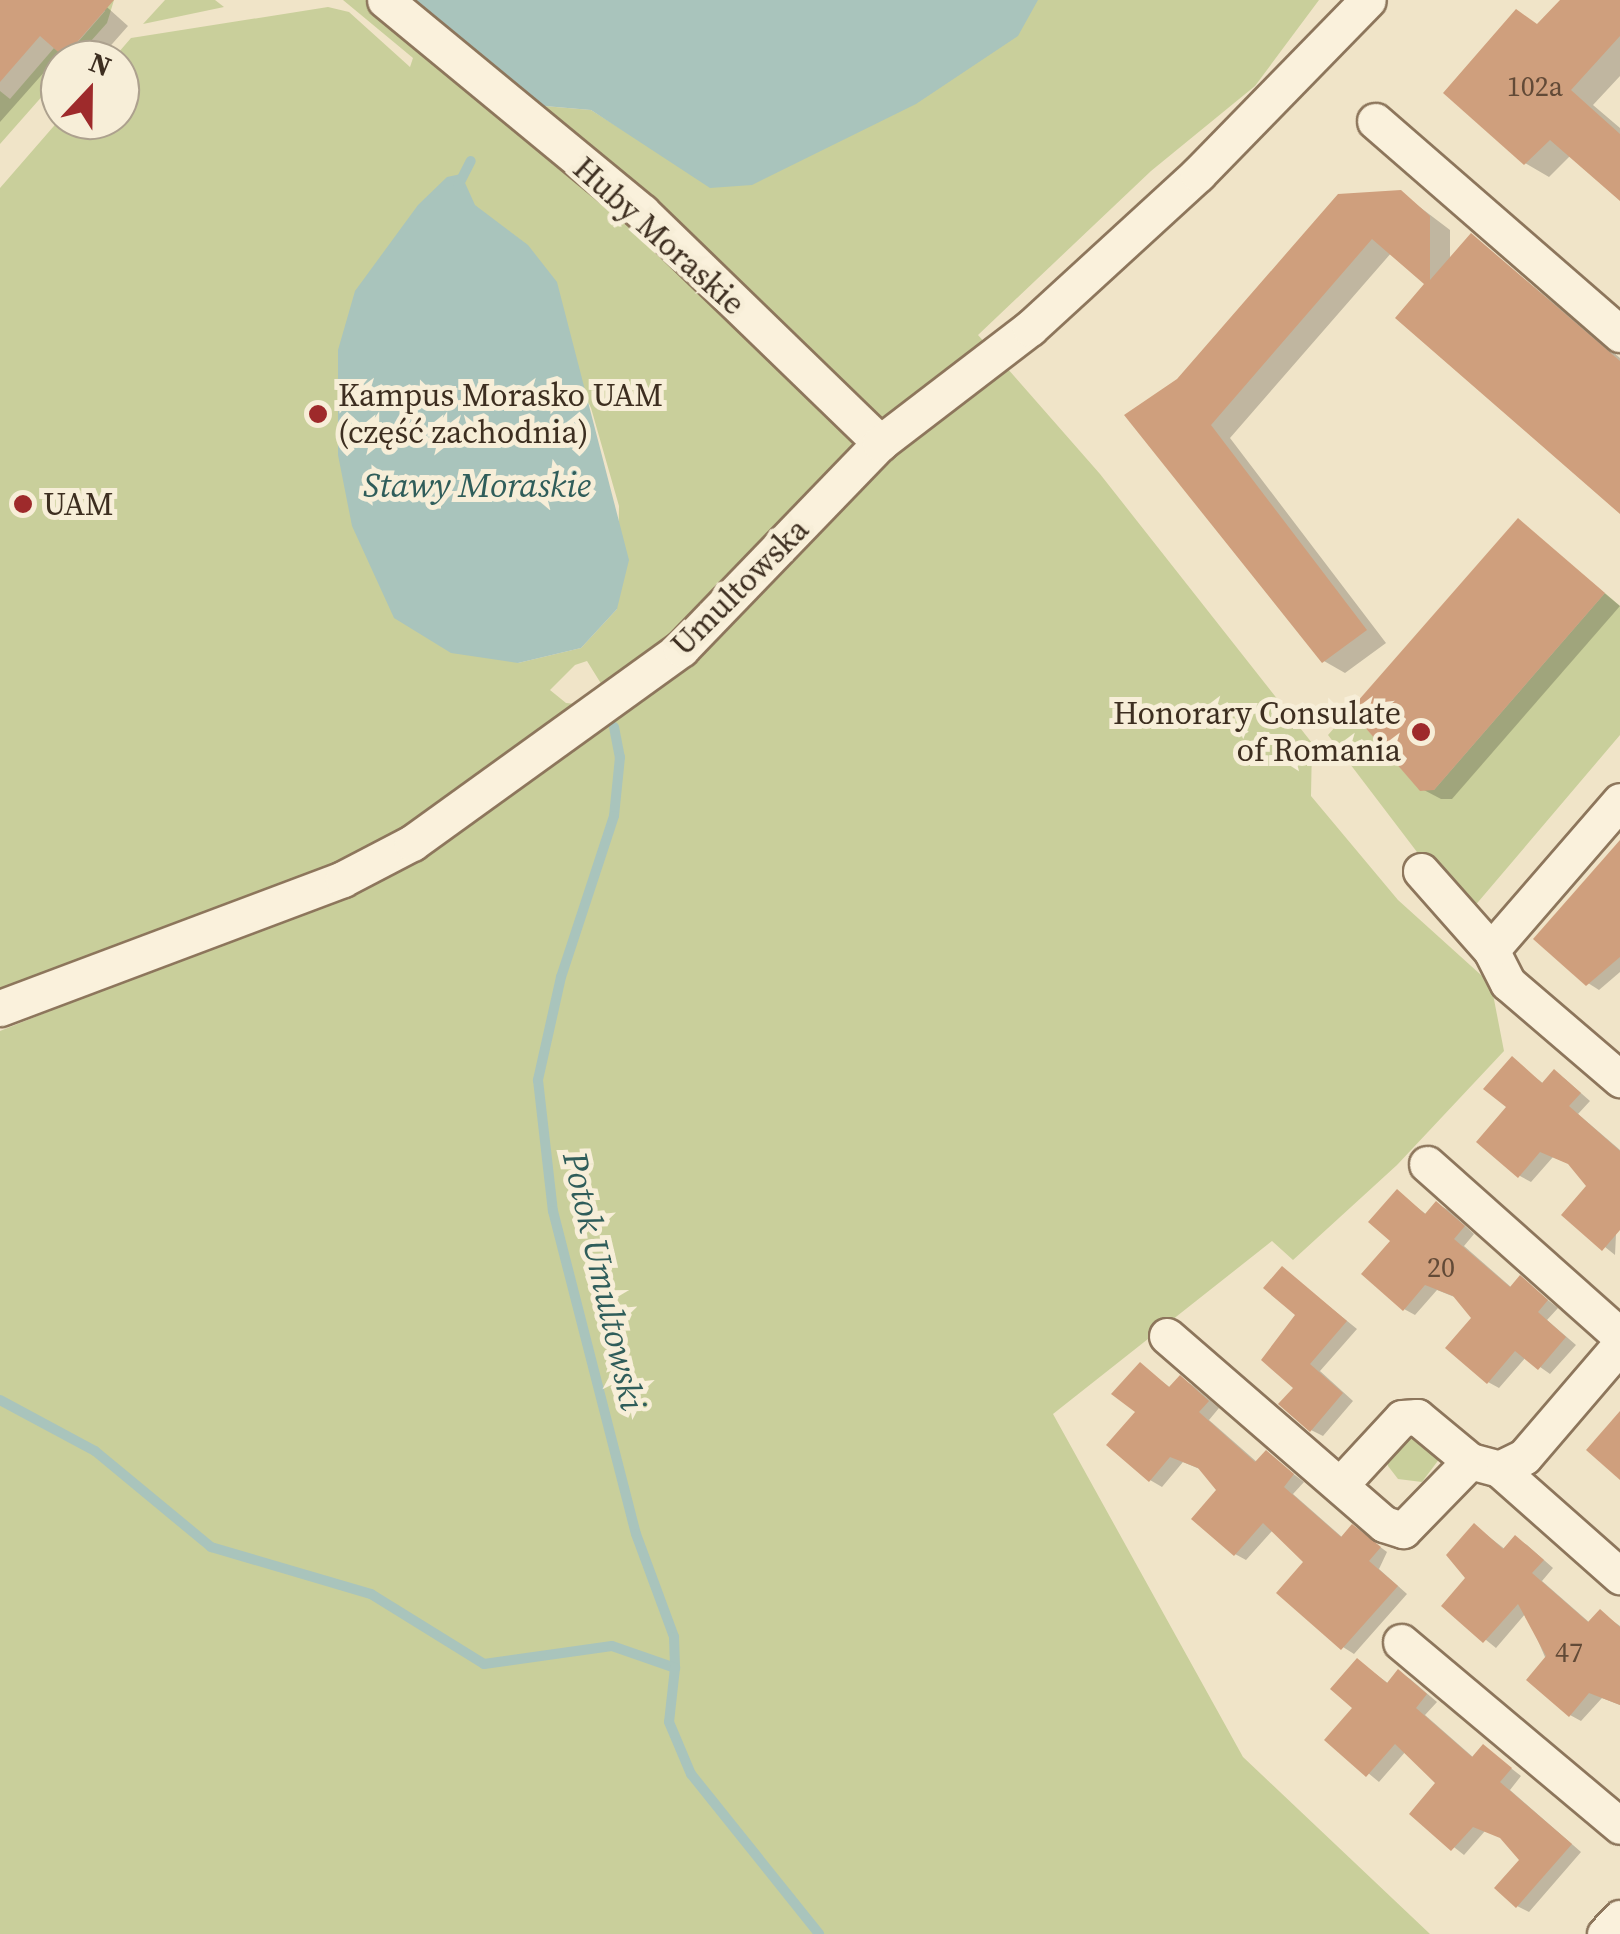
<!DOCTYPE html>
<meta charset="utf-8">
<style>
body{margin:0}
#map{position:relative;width:1620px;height:1934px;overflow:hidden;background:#f0e4c8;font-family:"Source Serif 4",serif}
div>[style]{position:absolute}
.green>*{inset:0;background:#c9cf9b}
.water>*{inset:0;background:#a9c4bc}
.shadow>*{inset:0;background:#0003}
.stream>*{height:10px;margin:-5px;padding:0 5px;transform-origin:5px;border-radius:5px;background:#a9c4bc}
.building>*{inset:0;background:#cf9f7d}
.roads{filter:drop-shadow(2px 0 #8d765c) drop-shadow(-2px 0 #8d765c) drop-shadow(0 2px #8d765c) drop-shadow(0 -2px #8d765c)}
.minor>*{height:35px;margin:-17.5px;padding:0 17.5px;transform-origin:17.5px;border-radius:17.5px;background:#faf1dc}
.dots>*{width:28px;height:28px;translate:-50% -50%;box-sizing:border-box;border:5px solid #f7eed8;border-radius:50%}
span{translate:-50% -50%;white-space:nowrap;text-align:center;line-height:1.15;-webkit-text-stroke:10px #f7eed8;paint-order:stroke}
.number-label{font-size:28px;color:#624a37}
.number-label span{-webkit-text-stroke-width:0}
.street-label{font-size:32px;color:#3d2e20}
.poi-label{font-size:32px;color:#3d2e20}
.left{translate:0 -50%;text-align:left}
.right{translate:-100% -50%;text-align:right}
.water-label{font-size:35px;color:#2f5d5a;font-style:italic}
.north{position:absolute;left:40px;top:40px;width:100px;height:100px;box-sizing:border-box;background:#f7eed8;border:2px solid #ada18e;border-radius:50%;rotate:22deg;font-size:28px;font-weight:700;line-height:40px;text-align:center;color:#3d2e20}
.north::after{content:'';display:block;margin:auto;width:35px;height:45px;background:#9e2a2b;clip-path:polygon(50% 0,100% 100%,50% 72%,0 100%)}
</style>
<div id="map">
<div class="green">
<div style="clip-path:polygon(96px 0,114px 0,107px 23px,74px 60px,60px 60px,60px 76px,0 144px,0 91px,10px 99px,54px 48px,65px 57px,105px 11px)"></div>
<div style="clip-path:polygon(165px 0,215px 0,224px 7px,143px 24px)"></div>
<div style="clip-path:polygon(evenodd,343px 0,518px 0,532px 105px,591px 110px,675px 163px,630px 0,1319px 0,1255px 86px,1151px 171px,978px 335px,1100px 474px,1312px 743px,1311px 796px,1398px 900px,1491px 984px,1504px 1051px,1397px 1165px,1293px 1260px,1272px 1241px,1053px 1414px,1243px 1757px,1430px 1934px,0 1934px,0 1031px,389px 875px,429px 852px,605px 690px,587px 661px,575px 665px,550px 690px,566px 703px,585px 705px,408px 825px,331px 869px,0 994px,0 188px,60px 119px,120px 120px,120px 60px,112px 60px,131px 38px,328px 7px,349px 12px,410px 67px,413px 58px,343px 0,524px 271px,591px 408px,619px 506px,617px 609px,581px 648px,518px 663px,524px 271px)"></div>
<div style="clip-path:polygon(1605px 593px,1620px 606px,1620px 735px,1473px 908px,1417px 852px,1328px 735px,1350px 710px,1420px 790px,1434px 790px)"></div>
<div style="clip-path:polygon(1407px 1430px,1440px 1458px,1422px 1482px,1398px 1479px,1388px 1466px,1386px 1458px)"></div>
</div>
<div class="water">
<div style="clip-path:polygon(408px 0,1038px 0,1018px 36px,916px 104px,752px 185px,710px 188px,591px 110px,533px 105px)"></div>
<div style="clip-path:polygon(461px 174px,475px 205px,528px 245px,557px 282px,629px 560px,617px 609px,581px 648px,518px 663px,451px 653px,394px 618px,352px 526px,338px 455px,338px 350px,355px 291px,418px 205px,447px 177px)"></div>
</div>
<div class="shadow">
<div style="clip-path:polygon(0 0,99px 0,128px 26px,98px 60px,74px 60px,62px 52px,0 122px)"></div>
<div style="clip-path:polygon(1564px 0,1620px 0,1620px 76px,1593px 105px,1620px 128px,1620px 198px,1571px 155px,1549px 177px,1525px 163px,1539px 26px)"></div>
<div style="clip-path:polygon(1400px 192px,1450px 230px,1450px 260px,1472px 236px,1620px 358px,1620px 511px,1428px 284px,1392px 252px,1230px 438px,1386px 643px,1345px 673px,1324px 661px,1178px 381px)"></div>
<div style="clip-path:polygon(1518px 521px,1620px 606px,1452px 799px,1441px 799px,1422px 789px)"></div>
<div style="clip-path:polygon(1620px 843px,1620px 972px,1599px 990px,1588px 983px)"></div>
<div style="clip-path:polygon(1512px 1060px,1544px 1084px,1554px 1072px,1565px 1079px,1590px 1101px,1578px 1114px,1620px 1150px,1615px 1255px,1564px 1214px,1589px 1186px,1572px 1165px,1553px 1157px,1531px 1182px,1520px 1176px,1510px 1107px)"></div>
<div style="clip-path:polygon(1397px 1192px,1427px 1215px,1437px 1204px,1448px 1210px,1474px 1234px,1464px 1246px,1512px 1288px,1520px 1278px,1558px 1308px,1547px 1320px,1576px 1345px,1550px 1374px,1526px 1357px,1499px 1388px,1488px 1382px,1474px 1318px,1457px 1298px,1437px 1290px,1415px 1315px,1404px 1309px,1394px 1240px)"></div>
<div style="clip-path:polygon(1283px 1269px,1357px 1329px,1320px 1371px,1353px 1401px,1323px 1436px,1311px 1430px,1297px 1388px,1298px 1314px)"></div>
<div style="clip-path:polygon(1140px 1365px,1172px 1389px,1180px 1378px,1192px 1385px,1219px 1408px,1209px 1420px,1258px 1463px,1266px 1453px,1304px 1482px,1293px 1494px,1343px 1538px,1363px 1534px,1387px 1552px,1379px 1569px,1407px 1594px,1354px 1654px,1343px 1647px,1306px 1562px,1273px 1530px,1246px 1560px,1235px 1554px,1219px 1490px,1202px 1470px,1183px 1462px,1162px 1487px,1150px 1480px,1138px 1411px)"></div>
<div style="clip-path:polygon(1475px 1526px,1506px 1550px,1515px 1538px,1527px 1545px,1553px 1568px,1542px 1581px,1590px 1623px,1600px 1612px,1620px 1626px,1620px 1705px,1602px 1698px,1581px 1721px,1570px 1715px,1526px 1613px,1496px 1648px,1444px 1606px,1468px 1578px)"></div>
<div style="clip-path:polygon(1358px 1661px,1389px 1684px,1399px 1672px,1410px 1679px,1437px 1702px,1425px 1715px,1474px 1758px,1484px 1747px,1521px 1776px,1510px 1790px,1581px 1852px,1529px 1912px,1517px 1906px,1522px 1860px,1504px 1839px,1485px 1831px,1464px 1855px,1412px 1814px,1439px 1783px,1406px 1751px,1379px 1782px,1327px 1739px,1356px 1707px)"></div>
</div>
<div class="stream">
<div style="left:458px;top:186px;width:28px;rotate:-63deg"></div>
<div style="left:614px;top:727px;width:31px;rotate:79deg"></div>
<div style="left:620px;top:757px;width:59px;rotate:95.8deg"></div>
<div style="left:614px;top:816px;width:169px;rotate:108.2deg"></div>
<div style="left:561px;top:977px;width:106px;rotate:102.6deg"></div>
<div style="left:538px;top:1080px;width:132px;rotate:83.5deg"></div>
<div style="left:553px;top:1211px;width:333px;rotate:75.6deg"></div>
<div style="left:636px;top:1534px;width:110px;rotate:69.7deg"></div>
<div style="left:674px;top:1637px;width:31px;rotate:88deg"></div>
<div style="left:0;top:1400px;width:108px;rotate:28.2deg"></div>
<div style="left:95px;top:1451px;width:151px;rotate:39.6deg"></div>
<div style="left:211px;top:1547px;width:167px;rotate:16.4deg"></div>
<div style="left:371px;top:1594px;width:133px;rotate:31.8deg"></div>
<div style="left:484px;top:1664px;width:129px;rotate:-8deg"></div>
<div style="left:612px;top:1646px;width:67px;rotate:19.2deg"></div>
<div style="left:675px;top:1668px;width:54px;rotate:96.3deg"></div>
<div style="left:669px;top:1722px;width:56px;rotate:67.1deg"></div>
<div style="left:691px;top:1774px;width:205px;rotate:51.3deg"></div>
</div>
<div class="building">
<div style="clip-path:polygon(0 0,114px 0,64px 57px,40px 36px,0 82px)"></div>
<div style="clip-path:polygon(1560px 0,1620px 0,1620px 36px,1571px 90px,1620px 134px,1620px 201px,1550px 140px,1524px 165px,1443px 93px,1516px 9px,1537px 24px)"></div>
<div style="clip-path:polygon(1401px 190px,1430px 216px,1430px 280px,1471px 233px,1620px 361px,1620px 514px,1395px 318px,1424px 284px,1372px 239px,1211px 425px,1367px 630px,1322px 663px,1124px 415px,1177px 379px,1338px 194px)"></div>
<div style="clip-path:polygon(1518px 518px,1605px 593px,1434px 790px,1420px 791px,1350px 710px)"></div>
<div style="clip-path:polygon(1620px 840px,1620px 957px,1586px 986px,1533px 939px)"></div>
<div style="clip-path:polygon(1512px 1056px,1542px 1083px,1554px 1069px,1581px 1093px,1569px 1106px,1620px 1151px,1620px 1230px,1602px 1251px,1561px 1215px,1586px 1186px,1568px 1164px,1540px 1152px,1518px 1178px,1476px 1142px,1506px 1107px,1483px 1089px)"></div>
<div style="clip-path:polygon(1397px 1189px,1425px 1214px,1436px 1201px,1465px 1226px,1454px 1239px,1510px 1287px,1520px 1275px,1548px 1300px,1538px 1312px,1566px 1337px,1538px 1370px,1515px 1351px,1487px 1384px,1445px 1348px,1471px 1318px,1453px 1296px,1425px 1285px,1403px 1311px,1361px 1274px,1390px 1241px,1368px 1222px)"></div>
<div style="clip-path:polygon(1282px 1266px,1347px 1321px,1310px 1364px,1343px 1393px,1310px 1432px,1278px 1404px,1293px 1388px,1261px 1360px,1295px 1315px,1263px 1288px)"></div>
<div style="clip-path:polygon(1140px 1362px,1169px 1387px,1180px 1375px,1209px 1401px,1199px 1412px,1255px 1462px,1266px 1450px,1294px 1474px,1284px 1487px,1341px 1537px,1352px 1524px,1381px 1547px,1369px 1561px,1398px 1586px,1341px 1650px,1276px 1593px,1303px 1562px,1263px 1523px,1234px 1556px,1191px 1519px,1216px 1490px,1198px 1468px,1170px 1457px,1149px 1482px,1106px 1445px,1135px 1412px,1111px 1394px)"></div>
<div style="clip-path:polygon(1620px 1411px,1620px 1480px,1586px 1450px)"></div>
<div style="clip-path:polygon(1474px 1523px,1503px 1549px,1515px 1535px,1529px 1547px,1544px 1560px,1532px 1573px,1588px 1622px,1600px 1609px,1620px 1627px,1620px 1705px,1589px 1693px,1569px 1717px,1526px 1680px,1546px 1656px,1518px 1604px,1483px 1643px,1441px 1606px,1465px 1578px,1446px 1555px)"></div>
<div style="clip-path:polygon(1357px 1658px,1387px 1683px,1398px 1669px,1427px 1694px,1416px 1708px,1472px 1757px,1483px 1744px,1512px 1768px,1500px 1782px,1572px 1844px,1516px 1908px,1494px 1888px,1519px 1860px,1500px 1838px,1473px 1827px,1451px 1851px,1409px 1814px,1435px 1783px,1395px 1744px,1366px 1777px,1324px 1740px,1352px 1708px,1330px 1689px)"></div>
</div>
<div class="roads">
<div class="minor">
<div style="left:385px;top:0;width:333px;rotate:39.5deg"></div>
<div style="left:642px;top:212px;width:332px;rotate:44.1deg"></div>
<div style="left:1375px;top:121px;width:325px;rotate:41deg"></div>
<div style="left:1421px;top:871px;width:106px;rotate:48.5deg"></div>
<div style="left:1491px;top:950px;width:37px;rotate:63deg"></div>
<div style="left:1508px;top:983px;width:148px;rotate:40.6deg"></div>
<div style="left:1491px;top:950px;width:197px;rotate:-49.1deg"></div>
<div style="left:0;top:1008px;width:366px;rotate:-20.6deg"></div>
<div style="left:343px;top:879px;width:78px;rotate:-27.6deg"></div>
<div style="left:412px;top:843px;width:332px;rotate:-35.8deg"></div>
<div style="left:681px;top:649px;width:286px;rotate:-46deg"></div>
<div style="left:880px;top:443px;width:189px;rotate:-37.5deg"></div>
<div style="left:1030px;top:328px;width:228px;rotate:-42.5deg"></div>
<div style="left:1198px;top:174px;width:243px;rotate:-45.7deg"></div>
<div style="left:1427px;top:1164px;width:259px;rotate:41.7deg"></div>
<div style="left:1167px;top:1336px;width:287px;rotate:40.9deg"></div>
<div style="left:1384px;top:1524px;width:20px;rotate:18deg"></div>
<div style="left:1403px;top:1530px;width:96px;rotate:-45.8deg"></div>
<div style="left:1470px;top:1461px;width:30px;rotate:15deg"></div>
<div style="left:1499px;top:1469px;width:28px;rotate:-26deg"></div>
<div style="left:1524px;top:1457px;width:148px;rotate:-49.4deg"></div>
<div style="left:1499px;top:1469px;width:162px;rotate:41.5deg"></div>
<div style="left:1340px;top:1485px;width:91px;rotate:-47.2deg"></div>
<div style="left:1402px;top:1418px;width:15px;rotate:-4deg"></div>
<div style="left:1417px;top:1417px;width:69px;rotate:39.7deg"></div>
<div style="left:1401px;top:1642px;width:286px;rotate:40deg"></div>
<div style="left:1605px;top:1934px;width:22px;rotate:-47deg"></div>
</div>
</div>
<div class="dots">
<div style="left:318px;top:414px;background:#9e2a2b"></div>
<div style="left:23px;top:504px;background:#9e2a2b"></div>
<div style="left:1421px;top:732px;background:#9e2a2b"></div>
</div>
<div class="number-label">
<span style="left:1535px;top:86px">102a</span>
<span style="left:1441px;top:1267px">20</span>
<span style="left:1569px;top:1652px">47</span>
</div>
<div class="street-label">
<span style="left:659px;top:236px;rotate:42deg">Huby Moraskie</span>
<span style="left:740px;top:587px;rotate:-45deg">Umultowska</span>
</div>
<div class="poi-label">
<span class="left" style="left:338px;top:414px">Kampus Morasko UAM<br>(część zachodnia)</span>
<span class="left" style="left:43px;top:504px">UAM</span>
<span class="right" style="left:1401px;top:732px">Honorary Consulate<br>of Romania</span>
</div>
<div class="water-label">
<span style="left:477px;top:485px">Stawy Moraskie</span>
<span style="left:604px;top:1281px;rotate:77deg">Potok Umultowski</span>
</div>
<div class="north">N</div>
</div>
